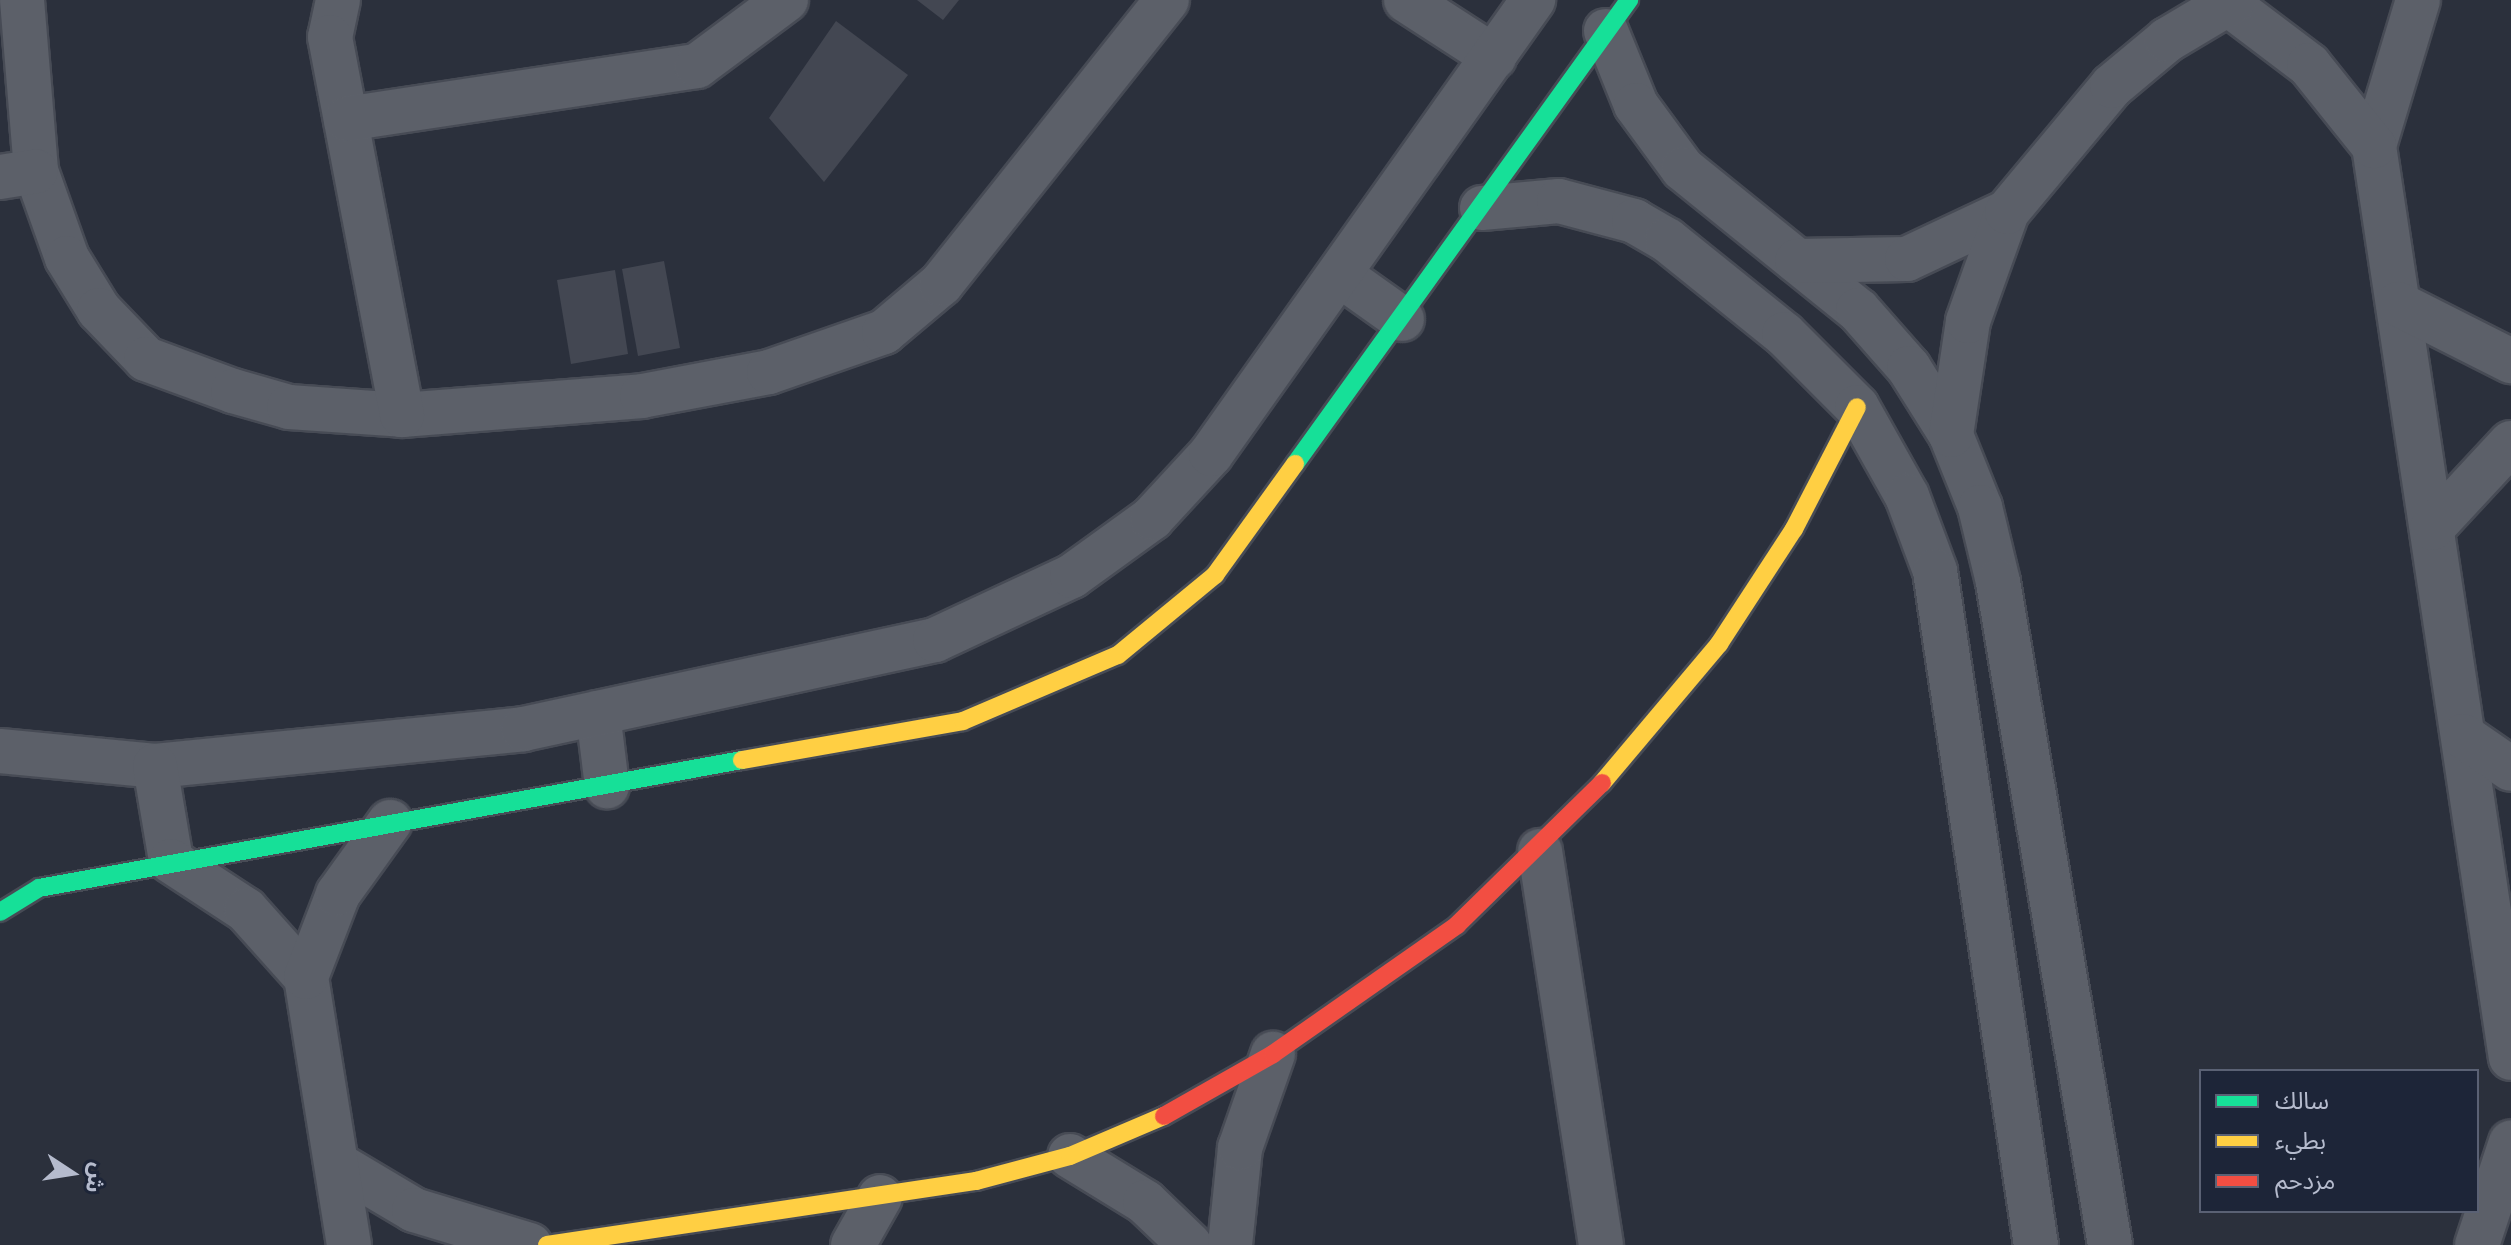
<!DOCTYPE html>
<meta charset="utf-8">
<style>
body{margin:0}
#map{position:relative;width:2511px;height:1245px;overflow:hidden;background:#2b303c;font-family:Montserrat,"Noto Sans Arabic",sans-serif}
div>[style]{position:absolute}
.building>*{inset:0;background:#434752}
.roads{filter:drop-shadow(2px 0 #474b55) drop-shadow(-2px 0 #474b55) drop-shadow(0 2px #474b55) drop-shadow(0 -2px #474b55)}
.street>*{height:44px;margin:-22px;padding:0 22px;transform-origin:22px;border-radius:22px;background:#5c6069}
.fast>*{height:18px;margin:-9px;padding:0 9px;transform-origin:9px;border-radius:9px;background:#16e098}
.slow>*{height:18px;margin:-9px;padding:0 9px;transform-origin:9px;border-radius:9px;background:#ffcf43}
.jam>*{height:18px;margin:-9px;padding:0 9px;transform-origin:9px;border-radius:9px;background:#f24e42}
span{translate:-50% -50%;white-space:nowrap;text-align:center;line-height:1.15;-webkit-text-stroke:6px #1d2538;paint-order:stroke}
.legend{position:absolute;left:2199px;top:1069px;width:280px;height:144px;box-sizing:border-box;background:#1d2538;border:2px solid #5a6174;margin:0;padding:10px 14px;list-style:none;font-size:24px;color:#b5bbcd}
.legend li{display:flex;align-items:center;gap:16px;height:40px}
.legend b{width:40px;border:2px solid #5a6174}
.north{position:absolute;left:32px;top:1133px;width:80px;height:80px;-webkit-text-stroke:6px #1d2538;paint-order:stroke;rotate:102deg;font-size:22px;font-weight:700;line-height:32px;text-align:center;color:#b5bbcd}
.north::after{content:'';display:block;margin:auto;width:28px;height:36px;background:#b5bbcd;clip-path:polygon(50% 0,100% 100%,50% 72%,0 100%)}
</style>
<div id="map">
<div class="building">
<div style="clip-path:polygon(917px 0,959px 0,943px 20px)"></div>
<div style="clip-path:polygon(836px 21px,908px 75px,824px 182px,769px 118px)"></div>
<div style="clip-path:polygon(664px 261px,680px 348px,638px 356px,622px 269px)"></div>
<div style="clip-path:polygon(615px 270px,628px 354px,571px 364px,557px 280px)"></div>
</div>
<div class="roads">
<div class="street">
<div style="left:22px;top:0;width:172px;rotate:85.3deg"></div>
<div style="left:36px;top:171px;width:92px;rotate:70.4deg"></div>
<div style="left:67px;top:258px;width:61px;rotate:58.4deg"></div>
<div style="left:99px;top:310px;width:68px;rotate:46.2deg"></div>
<div style="left:146px;top:359px;width:93px;rotate:20.2deg"></div>
<div style="left:233px;top:391px;width:58px;rotate:15.9deg"></div>
<div style="left:289px;top:407px;width:113px;rotate:4deg"></div>
<div style="left:402px;top:415px;width:241px;rotate:-4.5deg"></div>
<div style="left:642px;top:396px;width:129px;rotate:-10.7deg"></div>
<div style="left:769px;top:372px;width:122px;rotate:-19.2deg"></div>
<div style="left:884px;top:332px;width:75px;rotate:-40.1deg"></div>
<div style="left:941px;top:284px;width:363px;rotate:-51.5deg"></div>
<div style="left:338px;top:0;width:38px;rotate:102deg"></div>
<div style="left:330px;top:37px;width:385px;rotate:79.2deg"></div>
<div style="left:1406px;top:0;width:105px;rotate:32.9deg"></div>
<div style="left:2418px;top:0;width:152px;rotate:106.8deg"></div>
<div style="left:2374px;top:146px;width:922px;rotate:81.46deg"></div>
<div style="left:2227px;top:3px;width:103px;rotate:37.1deg"></div>
<div style="left:2309px;top:65px;width:104px;rotate:51.3deg"></div>
<div style="left:1606px;top:31px;width:80px;rotate:67.9deg"></div>
<div style="left:1636px;top:105px;width:79px;rotate:53.7deg"></div>
<div style="left:1683px;top:169px;width:225px;rotate:38.9deg"></div>
<div style="left:1858px;top:310px;width:77px;rotate:48.7deg"></div>
<div style="left:1909px;top:368px;width:79px;rotate:57.9deg"></div>
<div style="left:1951px;top:435px;width:78px;rotate:68.1deg"></div>
<div style="left:1980px;top:507px;width:77px;rotate:76.5deg"></div>
<div style="left:1998px;top:582px;width:672px;rotate:80.41deg"></div>
<div style="left:346px;top:119px;width:355px;rotate:-8.6deg"></div>
<div style="left:697px;top:66px;width:111px;rotate:-36.6deg"></div>
<div style="left:0;top:177px;width:36px;rotate:-9deg"></div>
<div style="left:1482px;top:208px;width:77px;rotate:-5.2deg"></div>
<div style="left:1559px;top:201px;width:78px;rotate:14.9deg"></div>
<div style="left:1634px;top:221px;width:38px;rotate:30deg"></div>
<div style="left:1667px;top:240px;width:150px;rotate:38.8deg"></div>
<div style="left:1784px;top:334px;width:103px;rotate:45deg"></div>
<div style="left:1857px;top:407px;width:102px;rotate:60.7deg"></div>
<div style="left:1907px;top:496px;width:80px;rotate:69.5deg"></div>
<div style="left:1935px;top:571px;width:682px;rotate:81.48deg"></div>
<div style="left:1797px;top:261px;width:110px;rotate:-1deg"></div>
<div style="left:1907px;top:259px;width:110px;rotate:-25.2deg"></div>
<div style="left:1340px;top:275px;width:76px;rotate:35.4deg"></div>
<div style="left:2398px;top:304px;width:127px;rotate:26.8deg"></div>
<div style="left:1951px;top:435px;width:115px;rotate:-81.5deg"></div>
<div style="left:1968px;top:321px;width:116px;rotate:-70.3deg"></div>
<div style="left:2007px;top:212px;width:164px;rotate:-50.2deg"></div>
<div style="left:2112px;top:86px;width:72px;rotate:-39.9deg"></div>
<div style="left:2167px;top:40px;width:78px;rotate:-30.8deg"></div>
<div style="left:2432px;top:528px;width:116px;rotate:-47.1deg"></div>
<div style="left:598px;top:713px;width:74px;rotate:83deg"></div>
<div style="left:2463px;top:736px;width:58px;rotate:34.5deg"></div>
<div style="left:0;top:751px;width:156px;rotate:5.5deg"></div>
<div style="left:155px;top:766px;width:370px;rotate:-5.7deg"></div>
<div style="left:523px;top:729px;width:422px;rotate:-12.2deg"></div>
<div style="left:935px;top:640px;width:151px;rotate:-25deg"></div>
<div style="left:1072px;top:576px;width:99px;rotate:-35.9deg"></div>
<div style="left:1152px;top:518px;width:87px;rotate:-47.3deg"></div>
<div style="left:1211px;top:454px;width:557px;rotate:-54.65deg"></div>
<div style="left:155px;top:766px;width:96px;rotate:80.4deg"></div>
<div style="left:171px;top:861px;width:90px;rotate:33.2deg"></div>
<div style="left:246px;top:910px;width:90px;rotate:48.2deg"></div>
<div style="left:1540px;top:851px;width:399px;rotate:81.2deg"></div>
<div style="left:1070px;top:1156px;width:88px;rotate:31.5deg"></div>
<div style="left:1145px;top:1202px;width:62px;rotate:43.7deg"></div>
<div style="left:340px;top:1166px;width:86px;rotate:30.7deg"></div>
<div style="left:414px;top:1210px;width:121px;rotate:16.8deg"></div>
<div style="left:349px;top:1245px;width:271px;rotate:-99.1deg"></div>
<div style="left:306px;top:977px;width:89px;rotate:-68.9deg"></div>
<div style="left:338px;top:894px;width:89px;rotate:-54.2deg"></div>
<div style="left:853px;top:1245px;width:55px;rotate:-60.6deg"></div>
<div style="left:1230px;top:1245px;width:98px;rotate:-84.1deg"></div>
<div style="left:1240px;top:1148px;width:100px;rotate:-70.7deg"></div>
<div style="left:2477px;top:1245px;width:108px;rotate:-71.7deg"></div>
</div>
<div class="fast">
<div style="left:1295px;top:464px;width:572px;rotate:-54.25deg"></div>
<div style="left:0;top:912px;width:46px;rotate:-31.6deg"></div>
<div style="left:39px;top:888px;width:715px;rotate:-10.32deg"></div>
</div>
<div class="slow">
<div style="left:742px;top:760px;width:224px;rotate:-10deg"></div>
<div style="left:963px;top:721px;width:168px;rotate:-23.1deg"></div>
<div style="left:1118px;top:655px;width:126px;rotate:-39.5deg"></div>
<div style="left:1215px;top:575px;width:137px;rotate:-54.2deg"></div>
<div style="left:1602px;top:783px;width:182px;rotate:-49.9deg"></div>
<div style="left:1719px;top:644px;width:137px;rotate:-56.9deg"></div>
<div style="left:1794px;top:529px;width:137px;rotate:-62.7deg"></div>
<div style="left:547px;top:1245px;width:434px;rotate:-8.5deg"></div>
<div style="left:976px;top:1181px;width:97px;rotate:-14.9deg"></div>
<div style="left:1070px;top:1156px;width:102px;rotate:-23.1deg"></div>
</div>
<div class="jam">
<div style="left:1164px;top:1116px;width:125px;rotate:-29.6deg"></div>
<div style="left:1273px;top:1054px;width:225px;rotate:-35deg"></div>
<div style="left:1457px;top:925px;width:203px;rotate:-44.4deg"></div>
</div>
</div>
<ul class="legend">
<li><b style="height:10px;background:#16e098"></b>سالك</li>
<li><b style="height:10px;background:#ffcf43"></b>بطيء</li>
<li><b style="height:10px;background:#f24e42"></b>مزدحم</li>
</ul>
<div class="north">ش</div>
</div>
